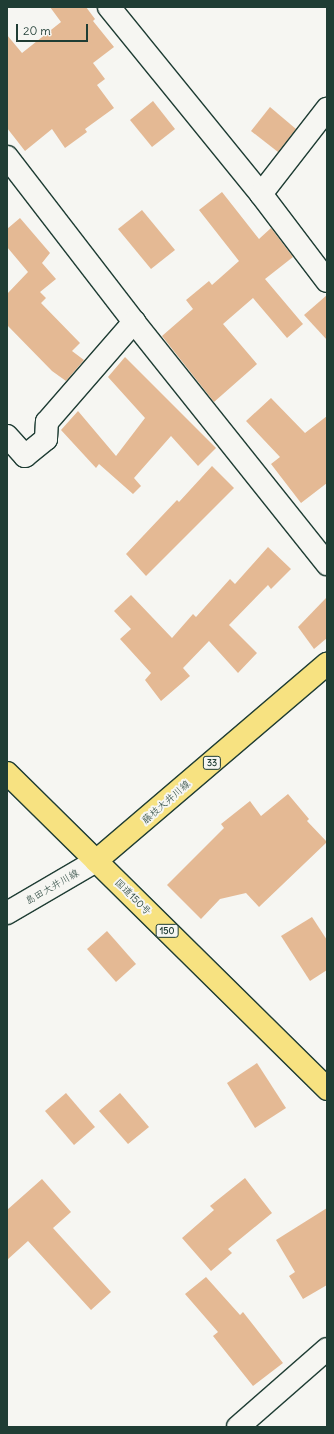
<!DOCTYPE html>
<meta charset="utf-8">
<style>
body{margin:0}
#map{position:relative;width:334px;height:1434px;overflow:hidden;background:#f6f6f2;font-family:Delius,"Klee One",sans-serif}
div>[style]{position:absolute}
.building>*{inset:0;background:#e4b994}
.roads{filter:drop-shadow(1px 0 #1f3d34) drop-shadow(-1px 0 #1f3d34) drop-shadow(0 1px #1f3d34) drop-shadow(0 -1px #1f3d34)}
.street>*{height:22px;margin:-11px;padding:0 11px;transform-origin:11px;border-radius:11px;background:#f6f6f2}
.secondary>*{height:22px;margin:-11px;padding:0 11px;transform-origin:11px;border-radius:11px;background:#f6f6f2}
.primary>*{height:22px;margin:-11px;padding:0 11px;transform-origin:11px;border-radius:11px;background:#f7e281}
.highway>*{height:22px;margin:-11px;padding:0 11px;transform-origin:11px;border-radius:11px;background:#f7e281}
span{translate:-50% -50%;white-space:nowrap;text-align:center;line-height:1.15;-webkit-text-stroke:4px #f6f6f2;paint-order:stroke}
.shield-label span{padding:1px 3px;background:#f6f6f2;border:1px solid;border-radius:3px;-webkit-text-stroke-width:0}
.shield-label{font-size:9px;color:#1f3d34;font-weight:700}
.street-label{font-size:10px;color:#1f3d34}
.frame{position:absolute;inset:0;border:8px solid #1f3d34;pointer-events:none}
.scale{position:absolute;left:16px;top:24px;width:72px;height:18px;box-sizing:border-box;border:2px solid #1f3d34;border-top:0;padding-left:5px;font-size:12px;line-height:14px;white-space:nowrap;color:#1f3d34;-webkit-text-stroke:3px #f6f6f2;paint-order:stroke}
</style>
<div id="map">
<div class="building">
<div style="clip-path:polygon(50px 7px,86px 7px,95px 19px,93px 21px,114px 47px,93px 63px,105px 79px,97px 85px,114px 108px,85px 129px,87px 132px,65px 148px,52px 129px,25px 151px,7px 128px,7px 35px,22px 53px,61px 22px)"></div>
<div style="clip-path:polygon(153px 101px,175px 129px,152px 147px,130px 120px)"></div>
<div style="clip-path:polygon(270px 107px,296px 129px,278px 152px,251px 131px)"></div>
<div style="clip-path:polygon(222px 192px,259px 239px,271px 228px,293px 257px,265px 279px,303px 324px,287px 338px,253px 298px,223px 324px,257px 364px,214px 402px,162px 336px,193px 309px,186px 300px,209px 281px,212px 285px,239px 261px,199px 210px)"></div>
<div style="clip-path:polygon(142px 210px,175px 250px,151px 269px,118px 229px)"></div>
<div style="clip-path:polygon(20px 218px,50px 253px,42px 263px,56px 279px,40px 292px,46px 298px,41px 303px,80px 343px,72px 351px,84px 360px,66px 381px,52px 371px,7px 325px,7px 294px,28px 272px,7px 247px,7px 229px)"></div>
<div style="clip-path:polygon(327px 295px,327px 340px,304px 315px)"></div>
<div style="clip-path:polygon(125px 357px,216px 448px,198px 466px,171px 436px,134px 478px,141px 486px,133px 494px,99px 464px,96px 468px,61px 430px,78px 411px,116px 456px,145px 418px,108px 377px)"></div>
<div style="clip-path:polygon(271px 398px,305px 433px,327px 416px,327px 483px,301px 503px,271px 464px,280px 457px,246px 421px)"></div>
<div style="clip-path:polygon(212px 466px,234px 488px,146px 576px,126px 554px,177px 500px,179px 502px)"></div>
<div style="clip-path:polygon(268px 547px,291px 569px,271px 589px,268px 585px,229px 625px,257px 653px,238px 673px,209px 641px,183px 668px,190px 676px,161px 701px,145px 680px,151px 673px,120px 639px,131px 629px,114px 611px,131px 595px,172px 638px,193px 614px,196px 617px,230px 579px,235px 584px)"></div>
<div style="clip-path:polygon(327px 597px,327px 638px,314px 649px,298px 627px)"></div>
<div style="clip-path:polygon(288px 794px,309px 819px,307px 821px,327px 842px,259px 907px,246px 893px,220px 899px,201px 919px,167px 885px,224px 828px,221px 824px,250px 801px,261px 816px)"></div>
<div style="clip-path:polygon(312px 917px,327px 940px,327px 970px,310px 981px,281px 936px)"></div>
<div style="clip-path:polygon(107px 931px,136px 964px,116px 982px,87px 949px)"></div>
<div style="clip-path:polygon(257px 1063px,286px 1108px,255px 1128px,227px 1083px)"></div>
<div style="clip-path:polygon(66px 1093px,95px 1127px,74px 1145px,45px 1111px)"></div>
<div style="clip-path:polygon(120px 1093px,149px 1127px,128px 1144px,99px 1111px)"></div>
<div style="clip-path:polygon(245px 1178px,272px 1213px,228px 1249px,232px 1253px,211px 1271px,182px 1238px,214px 1210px,210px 1206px)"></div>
<div style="clip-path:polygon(42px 1179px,71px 1212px,53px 1228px,111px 1292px,91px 1310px,28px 1241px,7px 1260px,7px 1210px)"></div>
<div style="clip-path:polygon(327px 1208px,327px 1285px,303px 1299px,289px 1276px,295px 1272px,276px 1240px)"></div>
<div style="clip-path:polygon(206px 1277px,240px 1315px,243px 1312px,283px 1363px,253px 1386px,213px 1336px,218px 1332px,185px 1294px)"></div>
</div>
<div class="roads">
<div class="street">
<div style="left:109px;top:7px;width:241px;rotate:50.9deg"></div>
<div style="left:261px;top:194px;width:109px;rotate:52.8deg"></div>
<div style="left:7px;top:157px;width:208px;rotate:52.4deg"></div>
<div style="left:134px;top:322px;width:310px;rotate:51.4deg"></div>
<div style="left:261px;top:194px;width:108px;rotate:-52.2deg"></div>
<div style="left:7px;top:436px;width:27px;rotate:48deg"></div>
<div style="left:25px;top:456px;width:27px;rotate:-39deg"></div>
<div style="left:46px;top:439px;width:17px;rotate:-87deg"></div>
<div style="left:47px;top:422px;width:133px;rotate:-49deg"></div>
<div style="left:238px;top:1427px;width:118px;rotate:-41.2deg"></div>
</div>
<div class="secondary">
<div style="left:7px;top:913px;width:103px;rotate:-30.3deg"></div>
</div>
<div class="primary">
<div style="left:96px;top:861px;width:304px;rotate:-40.5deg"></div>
</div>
<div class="highway">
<div style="left:7px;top:773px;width:450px;rotate:44.6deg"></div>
</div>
</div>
<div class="shield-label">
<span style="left:212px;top:763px">33</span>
<span style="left:167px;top:931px">150</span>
</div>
<div class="street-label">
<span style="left:166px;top:802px;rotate:-41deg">藤枝大井川線</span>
<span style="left:52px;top:887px;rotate:-30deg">島田大井川線</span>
<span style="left:133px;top:897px;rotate:45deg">国道150号</span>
</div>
<div class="frame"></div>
<div class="scale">20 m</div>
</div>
